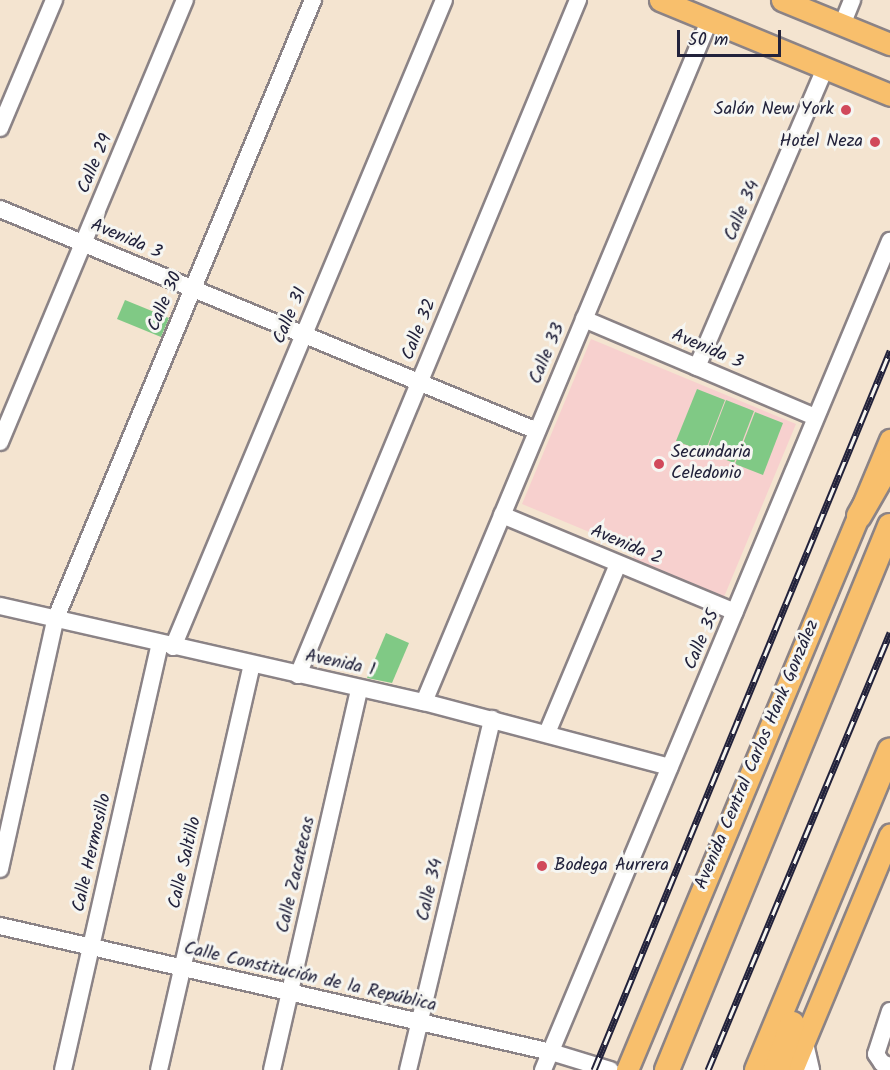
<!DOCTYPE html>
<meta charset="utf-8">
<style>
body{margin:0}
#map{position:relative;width:890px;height:1070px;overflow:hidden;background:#f4e4d0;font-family:Kalam,sans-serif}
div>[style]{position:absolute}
.built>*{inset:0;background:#f7d0ce}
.green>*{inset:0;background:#80c985}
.roads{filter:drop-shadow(2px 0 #8b8386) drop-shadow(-2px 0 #8b8386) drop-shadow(0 2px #8b8386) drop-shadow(0 -2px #8b8386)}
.minor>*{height:16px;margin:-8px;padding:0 8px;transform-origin:8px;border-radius:8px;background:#fff}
.major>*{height:21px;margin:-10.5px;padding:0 10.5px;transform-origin:10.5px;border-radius:10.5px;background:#f8bf6c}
.highway>*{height:24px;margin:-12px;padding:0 12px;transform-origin:12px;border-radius:12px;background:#f8bf6c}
.rail>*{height:7px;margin-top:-3.5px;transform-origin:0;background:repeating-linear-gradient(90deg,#f6f6f2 0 14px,#22223b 0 28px);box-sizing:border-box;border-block:2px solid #22223b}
.dots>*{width:16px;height:16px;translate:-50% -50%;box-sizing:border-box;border:3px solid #f6f6f2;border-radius:50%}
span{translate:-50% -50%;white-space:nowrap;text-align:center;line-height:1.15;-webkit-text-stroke:6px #f6f6f2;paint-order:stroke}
.poi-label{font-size:18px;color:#22223b}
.right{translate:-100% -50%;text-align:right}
.left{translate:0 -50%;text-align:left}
.street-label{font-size:18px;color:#22223b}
.scale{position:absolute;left:677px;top:30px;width:104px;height:27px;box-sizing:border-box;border:3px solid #22223b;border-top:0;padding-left:8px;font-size:18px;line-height:21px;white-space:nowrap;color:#22223b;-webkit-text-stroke:4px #f6f6f2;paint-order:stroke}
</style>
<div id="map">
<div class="built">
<div style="clip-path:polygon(591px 339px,796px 424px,724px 597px,633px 559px,635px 551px,522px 504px)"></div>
</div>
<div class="green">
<div style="clip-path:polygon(125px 300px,169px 318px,161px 337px,117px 319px)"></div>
<div style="clip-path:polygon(697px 389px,725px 400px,705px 452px,676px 441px)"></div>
<div style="clip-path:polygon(726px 400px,754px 411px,734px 463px,706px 452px)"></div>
<div style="clip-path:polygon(755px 412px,783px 423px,763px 475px,735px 464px)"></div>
<div style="clip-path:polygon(386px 633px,409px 643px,392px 683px,367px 678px)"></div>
</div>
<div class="roads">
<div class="minor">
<div style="left:842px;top:25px;width:27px;rotate:-68deg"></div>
<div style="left:0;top:128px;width:139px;rotate:-67.1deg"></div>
<div style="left:0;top:209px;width:581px;rotate:22.46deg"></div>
<div style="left:584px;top:319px;width:251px;rotate:23deg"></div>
<div style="left:697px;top:367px;width:324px;rotate:-66.8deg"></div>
<div style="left:0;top:442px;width:479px;rotate:-67.3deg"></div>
<div style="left:502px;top:515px;width:252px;rotate:22.6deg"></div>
<div style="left:0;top:606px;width:435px;rotate:12.8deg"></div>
<div style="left:424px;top:702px;width:254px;rotate:14.8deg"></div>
<div style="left:173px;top:647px;width:701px;rotate:-67.27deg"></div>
<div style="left:298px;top:675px;width:731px;rotate:-67.47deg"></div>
<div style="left:424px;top:702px;width:738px;rotate:-67.29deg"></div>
<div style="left:547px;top:733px;width:183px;rotate:-67.2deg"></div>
<div style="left:0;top:869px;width:255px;rotate:-77.5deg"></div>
<div style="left:55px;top:620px;width:672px;rotate:-67.41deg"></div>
<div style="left:0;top:926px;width:565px;rotate:12.88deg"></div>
<div style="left:551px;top:1052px;width:62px;rotate:17deg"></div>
<div style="left:890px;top:1011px;width:45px;rotate:108deg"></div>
<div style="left:876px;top:1054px;width:11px;rotate:56deg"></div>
<div style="left:882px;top:1063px;width:9px;rotate:21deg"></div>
<div style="left:804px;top:1039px;width:32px;rotate:77deg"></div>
<div style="left:63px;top:1070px;width:437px;rotate:-77.2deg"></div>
<div style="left:159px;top:1070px;width:416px;rotate:-77.1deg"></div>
<div style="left:272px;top:1070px;width:391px;rotate:-77.1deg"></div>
<div style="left:408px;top:1070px;width:361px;rotate:-76.5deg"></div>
<div style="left:543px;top:1070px;width:899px;rotate:-67.29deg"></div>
</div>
<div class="major">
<div style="left:660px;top:0;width:249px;rotate:22.4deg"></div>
<div style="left:782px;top:0;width:117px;rotate:22.2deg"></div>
<div style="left:627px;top:1070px;width:683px;rotate:-67.34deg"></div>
<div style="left:792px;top:1070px;width:255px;rotate:-67.4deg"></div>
</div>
<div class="highway">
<div style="left:859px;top:516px;width:62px;rotate:-60.1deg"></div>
<div style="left:667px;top:1070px;width:588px;rotate:-67.71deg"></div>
<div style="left:757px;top:1070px;width:346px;rotate:-67.4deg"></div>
<div style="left:776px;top:1070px;width:49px;rotate:-70.8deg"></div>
</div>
</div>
<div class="rail">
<div style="left:594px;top:1070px;width:778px;rotate:-67.62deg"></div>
<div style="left:708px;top:1070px;width:474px;rotate:-67.4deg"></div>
</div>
<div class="dots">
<div style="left:846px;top:110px;background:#d1495b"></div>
<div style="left:875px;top:142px;background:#d1495b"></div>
<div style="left:659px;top:464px;background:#d1495b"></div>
<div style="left:542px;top:866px;background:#d1495b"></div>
</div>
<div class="poi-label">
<span class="right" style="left:834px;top:110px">Salón New York</span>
<span class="right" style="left:863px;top:142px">Hotel Neza</span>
<span class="left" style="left:671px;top:464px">Secundaria<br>Celedonio</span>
<span class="left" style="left:554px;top:866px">Bodega Aurrera</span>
</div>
<div class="street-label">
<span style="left:96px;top:164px;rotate:-67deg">Calle 29</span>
<span style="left:743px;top:211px;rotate:-67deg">Calle 34</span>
<span style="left:126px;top:240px;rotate:23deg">Avenida 3</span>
<span style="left:166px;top:302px;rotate:-67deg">Calle 30</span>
<span style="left:291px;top:316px;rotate:-67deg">Calle 31</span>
<span style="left:420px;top:330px;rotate:-68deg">Calle 32</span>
<span style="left:707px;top:350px;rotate:23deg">Avenida 3</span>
<span style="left:548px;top:354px;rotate:-67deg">Calle 33</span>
<span style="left:626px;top:546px;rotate:23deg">Avenida 2</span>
<span style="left:703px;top:640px;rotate:-67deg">Calle 35</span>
<span style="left:340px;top:664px;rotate:12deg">Avenida 1</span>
<span style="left:758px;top:755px;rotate:-67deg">Avenida Central Carlos Hank González</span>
<span style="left:93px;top:853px;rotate:-77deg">Calle Hermosillo</span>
<span style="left:186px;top:863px;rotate:-77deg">Calle Saltillo</span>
<span style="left:297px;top:875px;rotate:-77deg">Calle Zacatecas</span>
<span style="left:431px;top:890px;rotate:-77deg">Calle 34</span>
<span style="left:310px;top:978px;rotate:13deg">Calle Constitución de la República</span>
</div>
<div class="scale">50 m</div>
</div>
